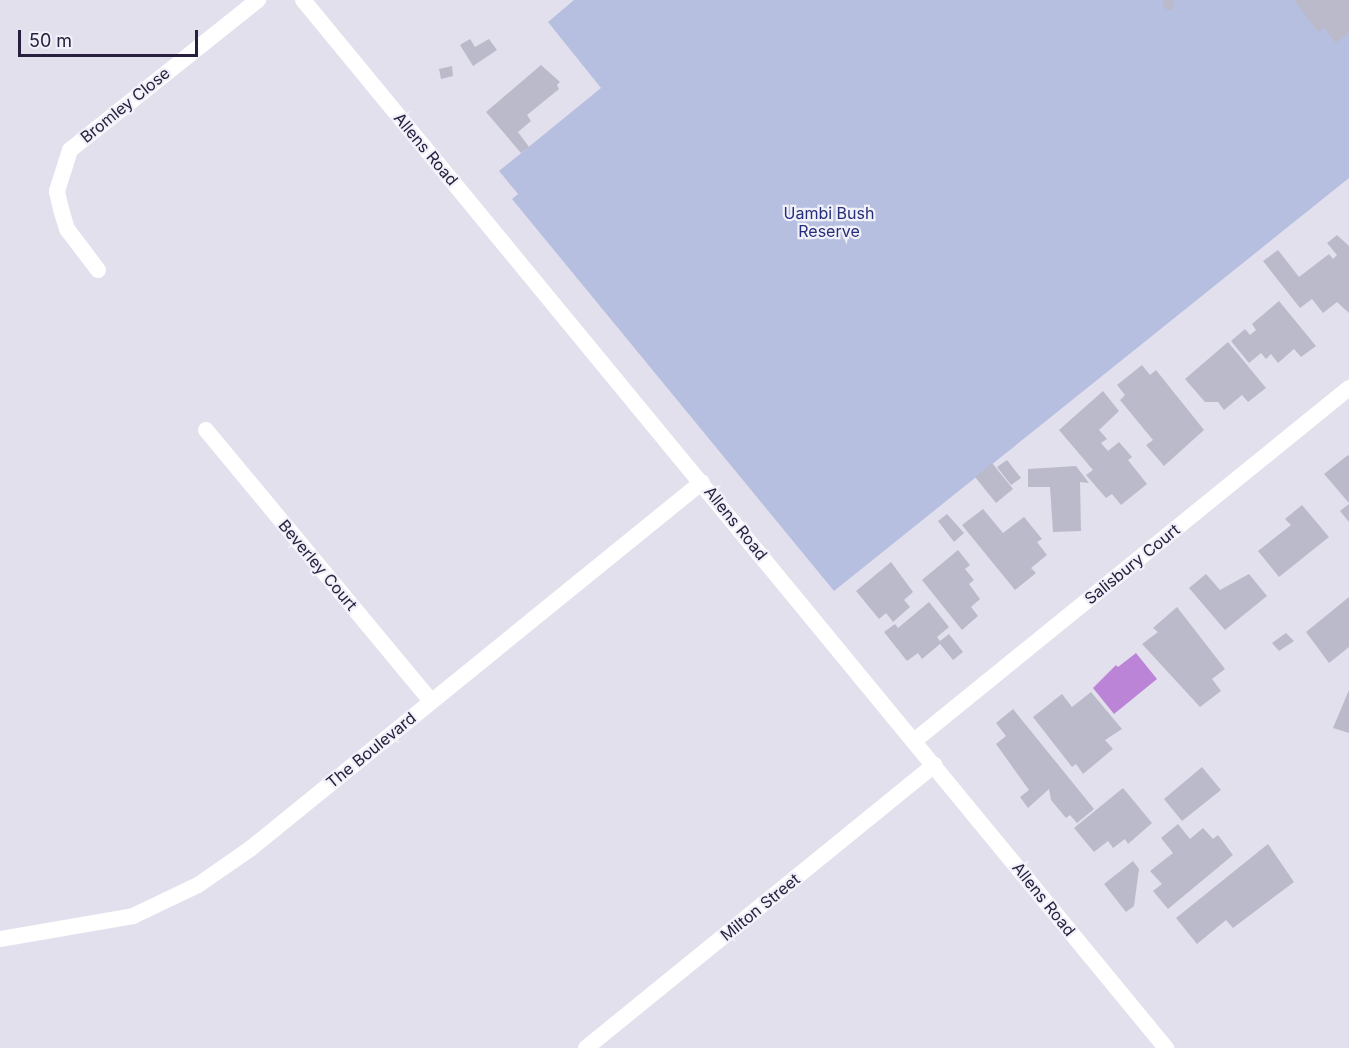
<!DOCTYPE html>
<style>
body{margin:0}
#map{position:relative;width:1349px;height:1048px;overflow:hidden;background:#e2e0ed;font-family:Inter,sans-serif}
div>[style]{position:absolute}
.green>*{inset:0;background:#b7bfe0}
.water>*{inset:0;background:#bc84d6}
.building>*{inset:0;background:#bbbaca}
.round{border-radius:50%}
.minor>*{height:16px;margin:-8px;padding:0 8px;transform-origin:8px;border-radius:8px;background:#fff}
span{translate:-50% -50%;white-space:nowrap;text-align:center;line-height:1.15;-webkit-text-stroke:4.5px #f1f1f9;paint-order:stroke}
.street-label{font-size:16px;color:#28203e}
.park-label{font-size:16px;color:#262d79}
.scale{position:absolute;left:18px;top:30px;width:180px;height:27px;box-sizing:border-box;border:3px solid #28203e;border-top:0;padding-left:8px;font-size:18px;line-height:21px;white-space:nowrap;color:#28203e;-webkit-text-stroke:4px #f1f1f9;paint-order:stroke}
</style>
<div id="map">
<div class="green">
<div style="clip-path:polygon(574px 0,1349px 0,1349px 178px,834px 591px,512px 199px,518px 194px,499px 171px,601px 88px,548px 22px)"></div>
</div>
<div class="water">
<div style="clip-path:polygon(1136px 653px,1157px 679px,1114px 714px,1093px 688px,1116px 665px,1118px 667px)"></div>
</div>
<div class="building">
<div class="round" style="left:1162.5px;top:-1.5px;width:11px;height:11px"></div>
<div style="clip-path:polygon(1294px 0,1349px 0,1349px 32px,1336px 43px,1324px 28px,1318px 32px)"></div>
<div style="clip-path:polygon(470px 39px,475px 47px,489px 39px,497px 50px,473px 66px,460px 45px)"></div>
<div style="clip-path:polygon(541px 65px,560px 82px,557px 85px,559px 89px,527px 115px,531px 121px,518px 132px,529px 147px,521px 153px,486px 112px)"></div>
<div style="clip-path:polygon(452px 66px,453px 76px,441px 79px,439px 69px)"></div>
<div style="clip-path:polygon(1337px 235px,1349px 246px,1349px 313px,1337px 302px,1323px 313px,1312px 299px,1300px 308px,1263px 261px,1278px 250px,1299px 277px,1329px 254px,1333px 259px,1337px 255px,1327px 243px)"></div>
<div style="clip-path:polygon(1279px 301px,1316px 346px,1301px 357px,1294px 349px,1278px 363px,1271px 354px,1266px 359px,1261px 353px,1249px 363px,1231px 341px,1245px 329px,1250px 335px,1256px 330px,1252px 324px)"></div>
<div style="clip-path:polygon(1228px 342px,1266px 388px,1248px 402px,1242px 395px,1224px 410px,1218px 402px,1205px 402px,1185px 379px)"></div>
<div style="clip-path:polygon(1142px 365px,1150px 375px,1156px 370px,1204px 430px,1164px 466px,1146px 445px,1153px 440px,1120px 400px,1125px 395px,1117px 385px)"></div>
<div style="clip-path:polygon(1103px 391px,1119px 411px,1099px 430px,1107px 439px,1101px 443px,1108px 451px,1119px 442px,1132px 457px,1128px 460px,1147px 484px,1121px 505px,1112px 494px,1106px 498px,1086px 475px,1093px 470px,1059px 430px)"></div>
<div style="clip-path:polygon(1348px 455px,1349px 456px,1349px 503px,1324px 474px)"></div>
<div style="clip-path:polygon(1007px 460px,1021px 478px,1011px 485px,997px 467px)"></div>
<div style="clip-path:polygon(992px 463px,1013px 489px,996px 503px,975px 477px)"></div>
<div style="clip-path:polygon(1076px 466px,1089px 483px,1080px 482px,1081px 531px,1053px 532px,1050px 487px,1028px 487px,1028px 469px)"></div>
<div style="clip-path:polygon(1349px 504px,1349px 522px,1340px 511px)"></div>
<div style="clip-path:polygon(1302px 505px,1329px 537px,1279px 577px,1258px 551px,1291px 525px,1285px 519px)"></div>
<div style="clip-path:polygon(983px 509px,1003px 533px,1024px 517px,1042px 539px,1037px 542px,1047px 555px,1031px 568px,1036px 573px,1015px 590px,962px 525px)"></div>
<div style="clip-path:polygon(947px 514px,964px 533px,954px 542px,938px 521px)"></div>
<div style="clip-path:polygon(958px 550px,970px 565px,965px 569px,974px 580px,969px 584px,980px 599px,971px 607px,978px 616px,962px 630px,922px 580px)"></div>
<div style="clip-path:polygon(891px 562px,913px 592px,904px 600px,910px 607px,893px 622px,886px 613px,879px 619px,856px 591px)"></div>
<div style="clip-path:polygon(1206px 574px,1220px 590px,1249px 574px,1267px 596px,1225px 630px,1189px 588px)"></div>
<div style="clip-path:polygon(1349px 597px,1349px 647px,1329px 663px,1306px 632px)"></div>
<div style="clip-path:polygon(929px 602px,949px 627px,937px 637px,940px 641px,949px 634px,963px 652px,953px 660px,940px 644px,922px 659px,918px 653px,907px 661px,884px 632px,895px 624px,898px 628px)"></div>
<div style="clip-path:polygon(1177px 607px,1225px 669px,1212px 679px,1221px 691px,1200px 707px,1142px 644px,1158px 632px,1153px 628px)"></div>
<div style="clip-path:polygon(1286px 633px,1294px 641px,1279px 651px,1272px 643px)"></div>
<div style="clip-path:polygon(1349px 690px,1349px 733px,1333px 728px)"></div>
<div style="clip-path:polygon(1091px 692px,1122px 729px,1105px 740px,1113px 749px,1083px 774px,1076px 764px,1072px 767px,1033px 717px,1062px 694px,1072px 707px)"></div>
<div style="clip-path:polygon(1013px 709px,1094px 809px,1077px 823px,1070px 815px,1066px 818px,1051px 800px,1049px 789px,1028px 808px,1020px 797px,1029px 790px,996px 744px,1006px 736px,996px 723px)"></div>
<div style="clip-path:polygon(1202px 767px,1221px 790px,1182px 821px,1164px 799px)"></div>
<div style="clip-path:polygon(1123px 788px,1152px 823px,1128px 844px,1125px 839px,1113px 848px,1108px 841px,1094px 852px,1074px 828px)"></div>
<div style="clip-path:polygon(1178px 824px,1190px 839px,1203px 828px,1213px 839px,1218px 835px,1233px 855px,1168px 909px,1153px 891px,1162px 884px,1150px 871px,1173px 853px,1161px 838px)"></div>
<div style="clip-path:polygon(1268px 844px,1294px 882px,1233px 928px,1226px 920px,1197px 944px,1176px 918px)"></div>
<div style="clip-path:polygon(1133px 861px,1139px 869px,1134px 906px,1126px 912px,1104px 884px)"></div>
</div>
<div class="minor">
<div style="left:303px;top:0;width:1358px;rotate:50.53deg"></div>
<div style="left:98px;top:270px;width:51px;rotate:-127.1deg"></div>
<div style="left:67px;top:229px;width:21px;rotate:-107deg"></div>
<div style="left:61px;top:209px;width:18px;rotate:-103deg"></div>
<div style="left:57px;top:191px;width:43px;rotate:-72.4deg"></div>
<div style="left:70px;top:150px;width:241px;rotate:-38.6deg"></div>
<div style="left:206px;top:430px;width:352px;rotate:50.3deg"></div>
<div style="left:914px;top:741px;width:560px;rotate:-39.06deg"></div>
<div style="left:0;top:939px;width:135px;rotate:-9.8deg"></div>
<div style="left:133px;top:916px;width:72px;rotate:-25.5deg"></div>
<div style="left:198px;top:885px;width:63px;rotate:-34.7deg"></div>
<div style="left:250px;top:849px;width:582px;rotate:-39.07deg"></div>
<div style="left:586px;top:1048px;width:449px;rotate:-39.1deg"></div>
</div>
<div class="street-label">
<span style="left:125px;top:105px;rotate:-39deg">Bromley Close</span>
<span style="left:426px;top:149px;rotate:50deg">Allens Road</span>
<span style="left:736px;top:523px;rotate:51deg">Allens Road</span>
<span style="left:1132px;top:564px;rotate:-39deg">Salisbury Court</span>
<span style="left:318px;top:565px;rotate:50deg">Beverley Court</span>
<span style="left:371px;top:750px;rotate:-39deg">The Boulevard</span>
<span style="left:1044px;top:899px;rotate:51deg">Allens Road</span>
<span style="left:760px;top:907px;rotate:-39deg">Milton Street</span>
</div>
<div class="park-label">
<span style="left:829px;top:222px">Uambi Bush<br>Reserve</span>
</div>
<div class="scale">50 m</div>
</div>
